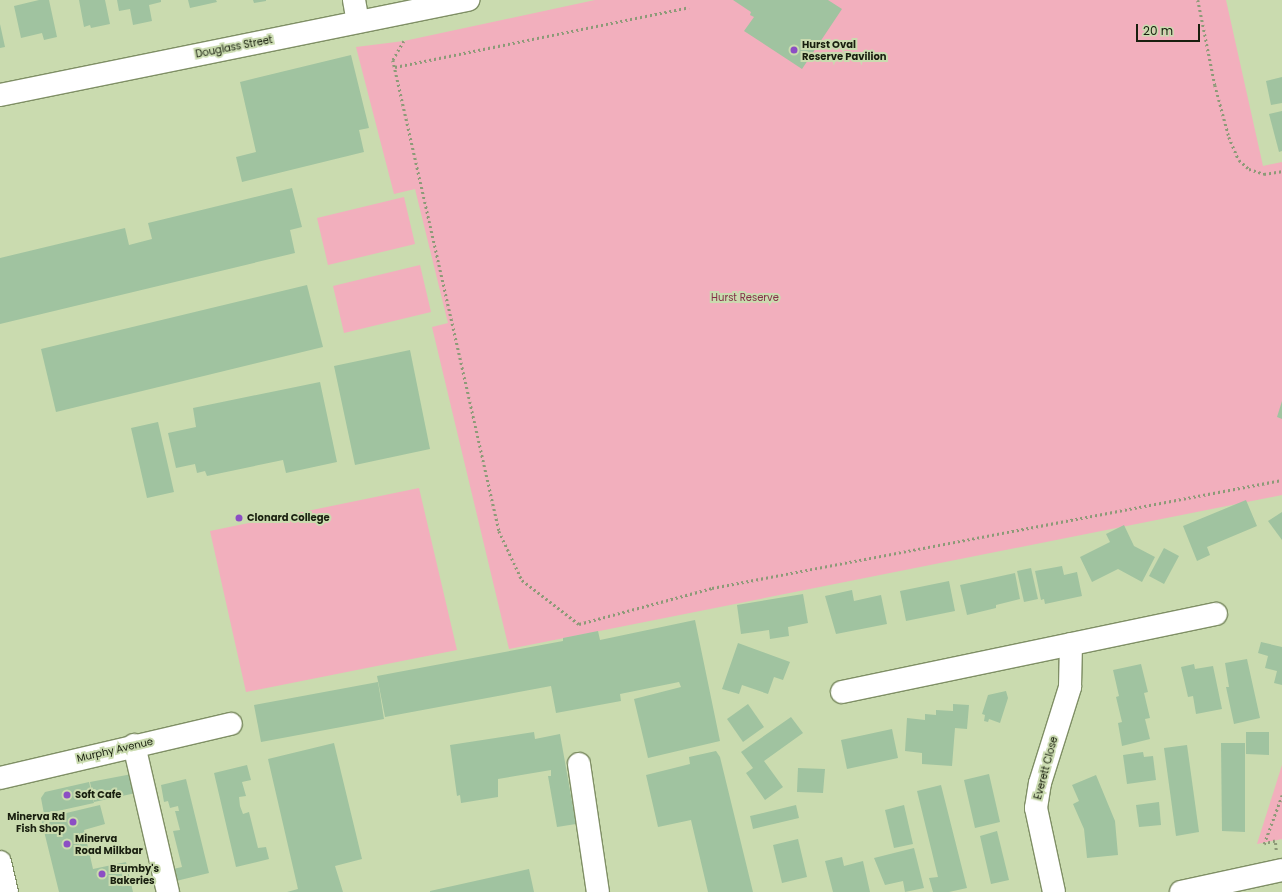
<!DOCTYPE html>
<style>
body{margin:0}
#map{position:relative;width:1282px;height:892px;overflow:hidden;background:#cadbaf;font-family:Poppins,sans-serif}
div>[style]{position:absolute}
.green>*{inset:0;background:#f2afbd}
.building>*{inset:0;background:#a0c3a0}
.path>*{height:2.5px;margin-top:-1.25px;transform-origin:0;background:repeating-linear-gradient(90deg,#8d9a78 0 2px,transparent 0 5px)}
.roads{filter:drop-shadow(1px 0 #7f8f65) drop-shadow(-1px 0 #7f8f65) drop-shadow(0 1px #7f8f65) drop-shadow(0 -1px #7f8f65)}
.minor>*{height:22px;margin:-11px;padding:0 11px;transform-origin:11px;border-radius:11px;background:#fff}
.dots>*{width:11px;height:11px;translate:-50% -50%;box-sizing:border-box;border:2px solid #cadbaf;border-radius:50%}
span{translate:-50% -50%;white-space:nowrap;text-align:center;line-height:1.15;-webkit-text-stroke:4px #cadbaf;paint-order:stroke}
.poi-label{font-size:10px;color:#191f0f;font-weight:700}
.left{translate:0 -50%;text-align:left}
.right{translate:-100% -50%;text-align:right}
.street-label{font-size:10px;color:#191f0f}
.park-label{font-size:10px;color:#842f48}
.scale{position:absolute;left:1136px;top:24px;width:64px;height:18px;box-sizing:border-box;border:2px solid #191f0f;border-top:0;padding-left:5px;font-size:12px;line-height:14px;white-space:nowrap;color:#191f0f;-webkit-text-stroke:3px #cadbaf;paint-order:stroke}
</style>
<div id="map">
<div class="green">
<div style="clip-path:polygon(595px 0,1226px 0,1263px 166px,1282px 162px,1282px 495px,509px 649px,432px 327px,448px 323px,415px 189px,394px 194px,356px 47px,404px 41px)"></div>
<div style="clip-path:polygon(404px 197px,415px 244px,328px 265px,317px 218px)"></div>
<div style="clip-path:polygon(420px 265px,431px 312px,344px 333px,333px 286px)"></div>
<div style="clip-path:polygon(419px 488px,457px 650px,246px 692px,210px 531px)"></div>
<div style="clip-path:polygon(1282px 765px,1282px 839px,1257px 844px)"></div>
</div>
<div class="building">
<div style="clip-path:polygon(39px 0,49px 0,57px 37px,44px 40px,42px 33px,21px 38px,14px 6px)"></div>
<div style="clip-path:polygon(79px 0,105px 0,110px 24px,91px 28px,90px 25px,84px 27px)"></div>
<div style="clip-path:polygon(117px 0,161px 0,161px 2px,149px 5px,152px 21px,133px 25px,130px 9px,119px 11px)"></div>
<div style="clip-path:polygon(188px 0,216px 0,217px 2px,190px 8px)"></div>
<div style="clip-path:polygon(253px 0,266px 0,266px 1px,254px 3px)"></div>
<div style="clip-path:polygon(733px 0,828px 0,842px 9px,802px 69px,744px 31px,754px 17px,750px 15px,751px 12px)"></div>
<div style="clip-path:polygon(0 24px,5px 47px,0 48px)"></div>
<div style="clip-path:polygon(351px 55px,369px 128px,359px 130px,364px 152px,242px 182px,236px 157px,256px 152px,240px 82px)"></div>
<div style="clip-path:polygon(1282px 77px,1282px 103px,1271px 105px,1266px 81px)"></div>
<div style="clip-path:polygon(1282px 111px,1282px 151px,1279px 152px,1269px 114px)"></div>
<div style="clip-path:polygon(292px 188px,302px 227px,290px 230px,295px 253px,0 324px,0 258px,125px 228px,129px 245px,152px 239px,148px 223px)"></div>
<div style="clip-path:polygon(307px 285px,323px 347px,56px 412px,41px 349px)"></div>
<div style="clip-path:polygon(410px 350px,430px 449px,355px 465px,334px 366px)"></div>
<div style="clip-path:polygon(320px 382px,337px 462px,286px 473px,283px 460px,207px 476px,205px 471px,197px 473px,195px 464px,176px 468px,168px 433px,196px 427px,193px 408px)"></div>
<div style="clip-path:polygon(1282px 401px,1282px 419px,1277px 417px)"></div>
<div style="clip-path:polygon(158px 422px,174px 492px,147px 498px,131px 428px)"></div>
<div style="clip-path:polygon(1246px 500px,1257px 526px,1207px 547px,1210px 555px,1197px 561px,1183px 526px)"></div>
<div style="clip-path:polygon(1282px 512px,1282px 540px,1268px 521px)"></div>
<div style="clip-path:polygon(1124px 525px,1134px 546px,1155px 557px,1142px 582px,1118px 569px,1092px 582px,1080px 557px,1110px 542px,1106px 534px)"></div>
<div style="clip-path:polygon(1164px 548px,1179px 556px,1164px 584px,1149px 576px)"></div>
<div style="clip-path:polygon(1062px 566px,1064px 575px,1077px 572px,1082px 596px,1045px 604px,1044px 599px,1041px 600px,1035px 571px)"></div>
<div style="clip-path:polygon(1031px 568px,1038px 599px,1024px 602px,1017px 571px)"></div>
<div style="clip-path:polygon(1015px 573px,1020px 599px,996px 605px,996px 608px,967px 615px,960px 585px)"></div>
<div style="clip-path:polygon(949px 581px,955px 611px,906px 621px,900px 591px)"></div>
<div style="clip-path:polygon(852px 590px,854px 601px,881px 595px,887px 624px,836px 634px,825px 596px)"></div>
<div style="clip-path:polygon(803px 594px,808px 623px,788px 627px,789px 636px,770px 639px,769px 630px,741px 634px,737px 605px)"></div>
<div style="clip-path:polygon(695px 620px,720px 741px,648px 758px,634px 699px,681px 687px,679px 682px,620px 694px,621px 701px,556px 713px,551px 686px,385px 717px,377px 676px,563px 641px,563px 638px,598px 631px,600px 640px)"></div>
<div style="clip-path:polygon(1261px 642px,1282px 647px,1282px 685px,1274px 683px,1277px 671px,1265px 668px,1268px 656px,1258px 653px)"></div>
<div style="clip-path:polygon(738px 643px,790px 662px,783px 680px,774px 677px,768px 694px,742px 685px,739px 694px,722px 689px)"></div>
<div style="clip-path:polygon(1247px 659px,1260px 718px,1234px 724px,1226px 687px,1229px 687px,1225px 663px)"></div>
<div style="clip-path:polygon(1141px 664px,1148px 692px,1144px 693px,1150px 718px,1145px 719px,1150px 739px,1122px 746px,1118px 723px,1122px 722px,1116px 697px,1119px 696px,1113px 670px)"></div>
<div style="clip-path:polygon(1194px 664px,1195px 669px,1213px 666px,1222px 709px,1196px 714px,1193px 696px,1188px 697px,1181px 667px)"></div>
<div style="clip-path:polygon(378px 682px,384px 719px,261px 742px,254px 705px)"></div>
<div style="clip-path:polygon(1006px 691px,1008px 698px,1000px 723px,989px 719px,988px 722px,984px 721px,985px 715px,982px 714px,988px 695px)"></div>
<div style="clip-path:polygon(748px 704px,764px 727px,743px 742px,727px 719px)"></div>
<div style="clip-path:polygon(953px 704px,969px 705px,967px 729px,955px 728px,952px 766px,922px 764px,922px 753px,905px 751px,907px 718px,925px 720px,925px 714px,936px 715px,936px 710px,953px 711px)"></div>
<div style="clip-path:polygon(791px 717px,803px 733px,764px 761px,783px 787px,765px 800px,746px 773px,753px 768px,741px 752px)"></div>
<div style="clip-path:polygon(892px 729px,898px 758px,847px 769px,841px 740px)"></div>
<div style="clip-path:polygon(534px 732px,535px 739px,560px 734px,576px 824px,557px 827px,548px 776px,551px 776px,551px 770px,498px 779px,498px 797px,461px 803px,460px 795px,457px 796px,450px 745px)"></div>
<div style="clip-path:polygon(1246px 732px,1269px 732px,1269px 755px,1246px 754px)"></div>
<div style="clip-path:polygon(334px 743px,362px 859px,335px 866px,343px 892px,287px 892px,298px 889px,268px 759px)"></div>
<div style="clip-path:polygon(1221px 743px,1245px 743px,1245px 832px,1222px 831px)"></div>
<div style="clip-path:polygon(1187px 745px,1199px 832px,1176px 836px,1164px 748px)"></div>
<div style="clip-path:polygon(716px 751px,720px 757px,753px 892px,708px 892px,691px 820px,658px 827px,646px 775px,690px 764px,689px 757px)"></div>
<div style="clip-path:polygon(1143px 752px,1144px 757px,1153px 756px,1156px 780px,1127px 784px,1123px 755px)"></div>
<div style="clip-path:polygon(247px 765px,251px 780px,242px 782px,246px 796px,239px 797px,240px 806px,243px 814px,249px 812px,258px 848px,266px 847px,269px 859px,236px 867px,214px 773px)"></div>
<div style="clip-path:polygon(798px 768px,825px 769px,823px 793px,797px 792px)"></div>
<div style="clip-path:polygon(132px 774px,136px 793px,94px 802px,90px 782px)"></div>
<div style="clip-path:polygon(989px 774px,1000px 822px,975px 828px,964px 780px)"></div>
<div style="clip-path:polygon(1096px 775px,1115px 821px,1118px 855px,1087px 858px,1084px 829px,1073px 804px,1079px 801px,1072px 785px)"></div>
<div style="clip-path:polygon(186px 779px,209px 873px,176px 881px,173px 869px,182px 867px,173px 831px,180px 830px,175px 811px,179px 811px,178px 806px,170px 808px,168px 801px,164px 802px,161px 785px)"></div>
<div style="clip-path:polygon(89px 782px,94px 803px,44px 814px,41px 798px,45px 792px)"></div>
<div style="clip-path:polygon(941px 785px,967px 888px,949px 892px,933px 892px,929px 878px,938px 877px,917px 791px)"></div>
<div style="clip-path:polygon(1159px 802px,1161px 825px,1139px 827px,1136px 805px)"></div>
<div style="clip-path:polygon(100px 805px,105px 824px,84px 830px,93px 869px,126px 862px,133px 892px,59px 892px,41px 819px)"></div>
<div style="clip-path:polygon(796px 805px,799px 818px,753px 829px,750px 816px)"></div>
<div style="clip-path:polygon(904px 805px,913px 844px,894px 848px,885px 810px)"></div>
<div style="clip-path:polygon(997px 831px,1009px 880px,991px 884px,980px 836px)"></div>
<div style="clip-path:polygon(798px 839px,807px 877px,782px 883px,773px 845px)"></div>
<div style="clip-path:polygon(914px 848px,924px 888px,905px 892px,903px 881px,885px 885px,874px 858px)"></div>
<div style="clip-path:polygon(842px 857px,844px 866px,863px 861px,870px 892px,833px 892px,825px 861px)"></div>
<div style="clip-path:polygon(529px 869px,534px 892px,430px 892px,430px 891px)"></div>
</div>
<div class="path">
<div style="left:1198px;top:0;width:87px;rotate:78.7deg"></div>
<div style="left:1215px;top:85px;width:54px;rotate:74.9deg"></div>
<div style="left:1229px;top:137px;width:25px;rotate:67deg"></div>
<div style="left:1239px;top:160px;width:13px;rotate:42deg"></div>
<div style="left:1249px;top:169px;width:16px;rotate:18deg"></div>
<div style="left:1264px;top:174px;width:18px;rotate:-9deg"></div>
<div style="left:404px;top:41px;width:22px;rotate:120deg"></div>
<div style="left:393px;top:60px;width:483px;rotate:77.3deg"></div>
<div style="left:499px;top:531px;width:54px;rotate:64.9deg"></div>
<div style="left:522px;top:580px;width:72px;rotate:37.7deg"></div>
<div style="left:579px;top:624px;width:138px;rotate:-15.1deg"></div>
<div style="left:712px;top:588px;width:580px;rotate:-10.73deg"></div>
<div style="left:395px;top:67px;width:300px;rotate:-11.5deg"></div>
<div style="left:1276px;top:850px;width:9px;rotate:-96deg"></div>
<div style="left:1275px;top:841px;width:11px;rotate:165deg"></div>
<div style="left:1264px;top:844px;width:52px;rotate:-69.8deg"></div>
</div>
<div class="roads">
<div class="minor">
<div style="left:354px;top:0;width:22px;rotate:80deg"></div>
<div style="left:0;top:95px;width:478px;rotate:-11.5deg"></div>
<div style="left:842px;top:692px;width:382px;rotate:-11.8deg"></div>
<div style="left:134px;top:745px;width:151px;rotate:77deg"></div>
<div style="left:579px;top:764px;width:129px;rotate:81.6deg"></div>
<div style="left:0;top:778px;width:237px;rotate:-13.2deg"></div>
<div style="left:0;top:862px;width:31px;rotate:77deg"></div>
<div style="left:1054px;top:892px;width:86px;rotate:-102.1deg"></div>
<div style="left:1036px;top:808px;width:25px;rotate:-81deg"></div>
<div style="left:1040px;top:783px;width:101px;rotate:-72.6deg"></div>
<div style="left:1070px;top:687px;width:43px;rotate:-88.7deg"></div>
<div style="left:1181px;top:892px;width:103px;rotate:-12.3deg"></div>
</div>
</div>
<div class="dots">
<div style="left:794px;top:50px;background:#8c4ec4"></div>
<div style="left:239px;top:518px;background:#8c4ec4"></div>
<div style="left:67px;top:795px;background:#8c4ec4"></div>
<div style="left:73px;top:822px;background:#8c4ec4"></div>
<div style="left:67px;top:844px;background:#8c4ec4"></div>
<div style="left:102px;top:874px;background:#8c4ec4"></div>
</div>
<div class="poi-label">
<span class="left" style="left:802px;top:50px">Hurst Oval<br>Reserve Pavilion</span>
<span class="left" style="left:247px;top:518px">Clonard College</span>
<span class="left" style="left:75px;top:795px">Soft Cafe</span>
<span class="right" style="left:65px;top:822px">Minerva Rd<br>Fish Shop</span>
<span class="left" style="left:75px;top:844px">Minerva<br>Road Milkbar</span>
<span class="left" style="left:110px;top:874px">Brumby's<br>Bakeries</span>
</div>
<div class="street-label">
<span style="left:234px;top:47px;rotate:-11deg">Douglass Street</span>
<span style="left:115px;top:750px;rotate:-13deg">Murphy Avenue</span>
<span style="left:1046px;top:768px;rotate:-75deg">Everett Close</span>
</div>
<div class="park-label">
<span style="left:745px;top:298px">Hurst Reserve</span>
</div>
<div class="scale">20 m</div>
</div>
